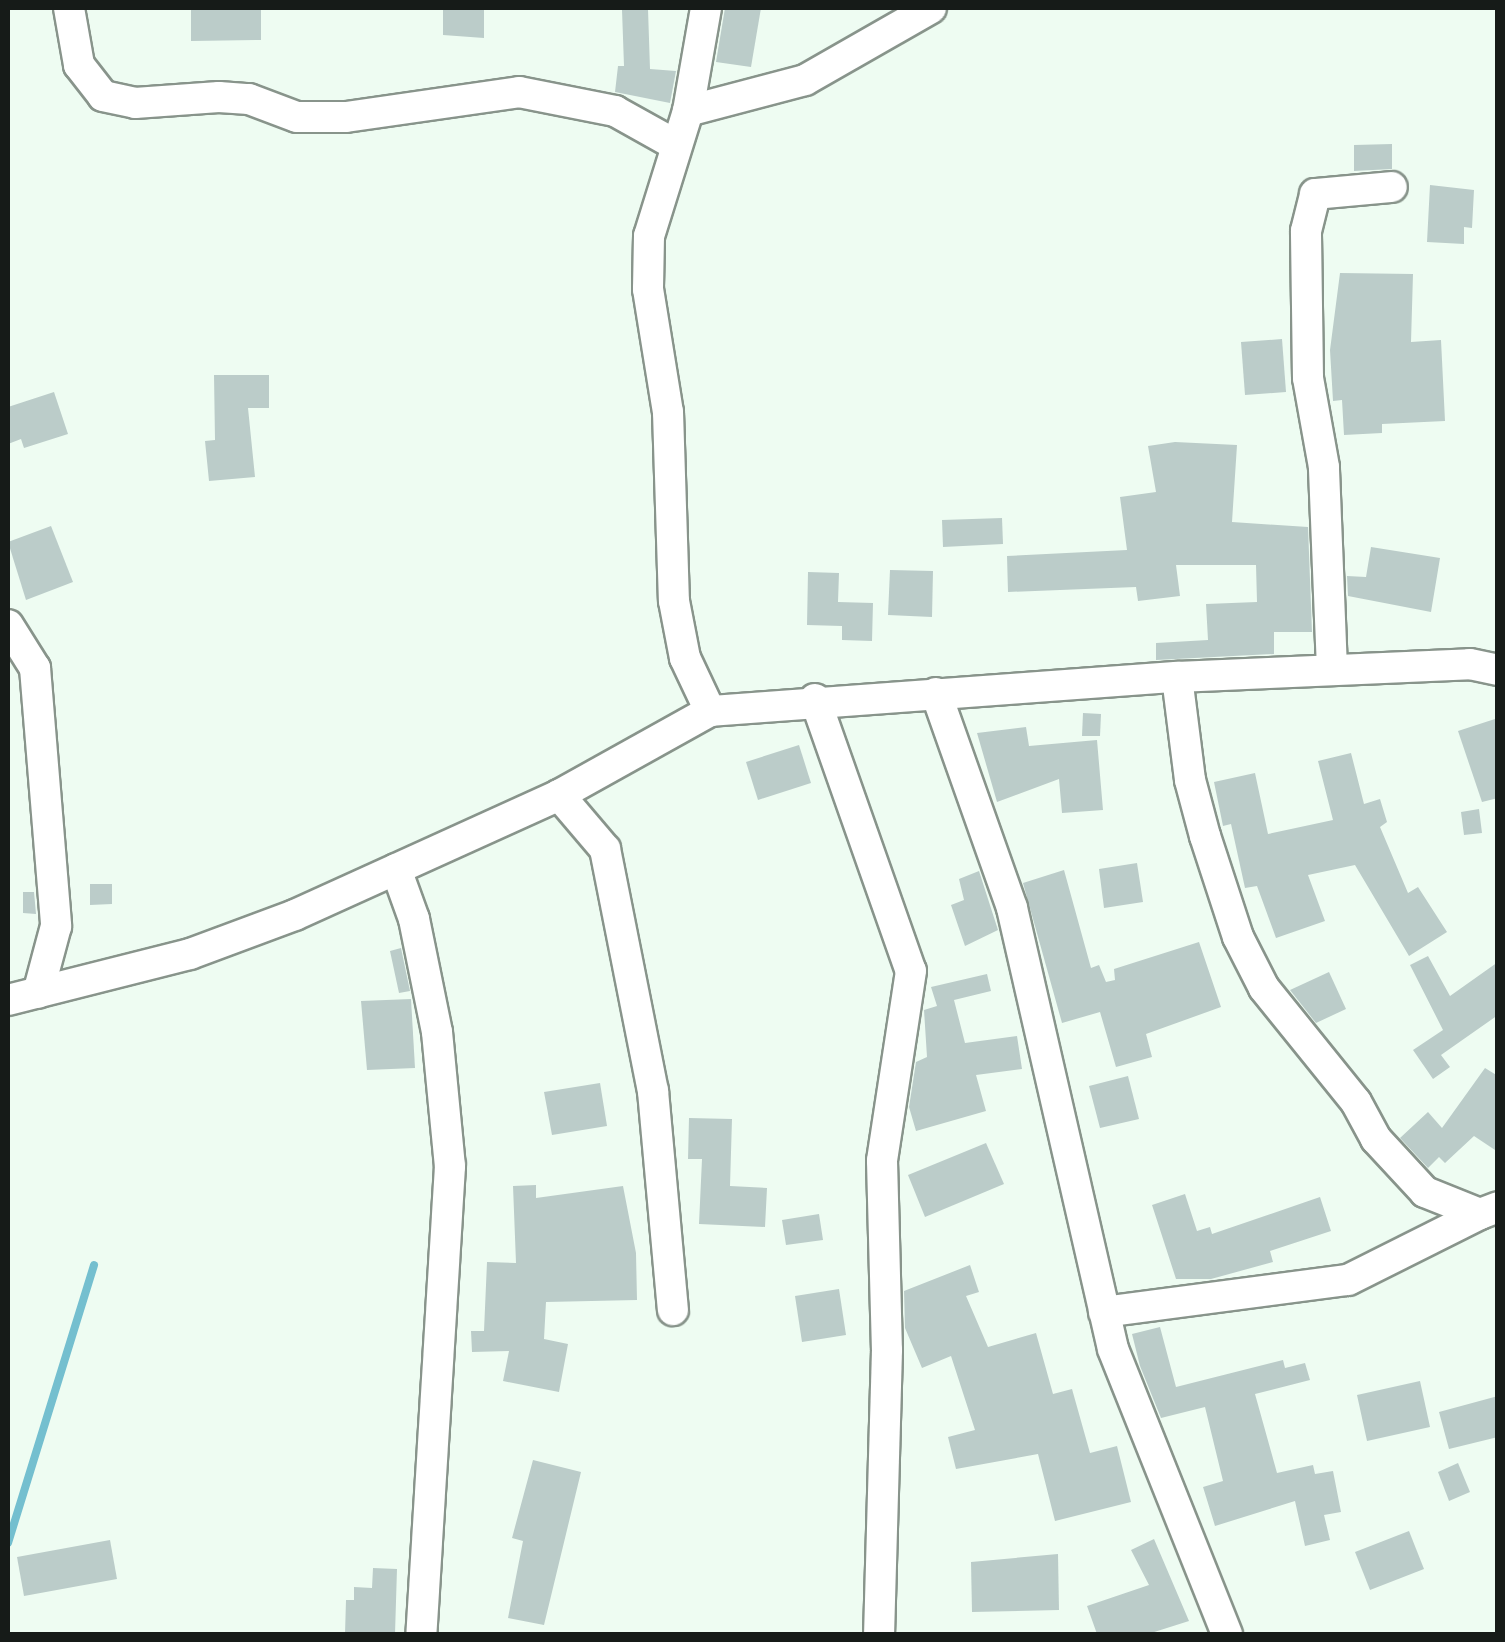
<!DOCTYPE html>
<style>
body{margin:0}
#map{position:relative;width:1505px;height:1642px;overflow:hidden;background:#eefcf2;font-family:"Noto Sans",sans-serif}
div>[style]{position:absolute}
.stream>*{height:8px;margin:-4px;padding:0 4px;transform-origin:4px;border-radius:4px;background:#74bfcf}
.building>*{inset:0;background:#bbccc9}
.roads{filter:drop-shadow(2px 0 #88948b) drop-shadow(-2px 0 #88948b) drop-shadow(0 2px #88948b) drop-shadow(0 -2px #88948b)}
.minor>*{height:30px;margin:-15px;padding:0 15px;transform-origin:15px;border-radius:15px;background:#fff}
span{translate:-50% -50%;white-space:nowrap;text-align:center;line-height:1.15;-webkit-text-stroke:10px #fff;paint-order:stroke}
.frame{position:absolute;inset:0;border:10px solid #161b18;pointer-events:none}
</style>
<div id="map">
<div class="stream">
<div style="left:8px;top:1543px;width:291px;rotate:-72.8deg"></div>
</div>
<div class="building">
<div style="clip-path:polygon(191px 8px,261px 8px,261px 40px,191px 41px)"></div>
<div style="clip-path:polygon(443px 8px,484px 8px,484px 38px,443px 35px)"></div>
<div style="clip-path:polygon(725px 8px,761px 8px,751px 67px,716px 62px)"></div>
<div style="clip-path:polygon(648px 9px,650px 69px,676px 71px,670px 103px,615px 92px,618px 66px,624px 66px,622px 10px)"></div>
<div style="clip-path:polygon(1392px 144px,1392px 169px,1354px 171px,1354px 145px)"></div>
<div style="clip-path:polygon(1430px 185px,1474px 190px,1472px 228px,1464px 227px,1464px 244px,1427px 242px)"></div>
<div style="clip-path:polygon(1340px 273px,1413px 274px,1411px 342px,1441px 340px,1445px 421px,1382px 424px,1382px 433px,1344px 435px,1342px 400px,1333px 401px,1330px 350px)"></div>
<div style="clip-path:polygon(1282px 339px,1286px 392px,1245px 395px,1241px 342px)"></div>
<div style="clip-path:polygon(214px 375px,269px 375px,269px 408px,248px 408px,255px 477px,209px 481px,205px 441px,215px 440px)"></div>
<div style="clip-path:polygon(54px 392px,68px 434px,24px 448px,21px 439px,8px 444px,8px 407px)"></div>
<div style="clip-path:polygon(1175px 442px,1237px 445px,1232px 522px,1308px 527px,1312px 632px,1274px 632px,1274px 654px,1156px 660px,1156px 643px,1208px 640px,1206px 604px,1257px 602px,1256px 565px,1176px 565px,1180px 596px,1138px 601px,1136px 587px,1008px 592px,1007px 556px,1127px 550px,1120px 497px,1156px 492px,1148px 446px)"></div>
<div style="clip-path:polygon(1002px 518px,1003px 544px,943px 547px,942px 520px)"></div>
<div style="clip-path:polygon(51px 526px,73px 582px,26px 600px,8px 542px)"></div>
<div style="clip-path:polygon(1371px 547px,1440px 558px,1431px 612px,1348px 596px,1347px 576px,1366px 577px)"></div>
<div style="clip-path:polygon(890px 570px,933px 571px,932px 617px,888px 615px)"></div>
<div style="clip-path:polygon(808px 572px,839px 573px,838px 602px,873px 603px,872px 641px,842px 640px,842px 626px,807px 625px)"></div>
<div style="clip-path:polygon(1083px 713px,1101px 714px,1100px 736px,1082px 736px)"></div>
<div style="clip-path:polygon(1498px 718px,1498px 798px,1482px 802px,1458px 731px)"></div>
<div style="clip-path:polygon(1026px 727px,1029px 746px,1097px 740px,1103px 810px,1062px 813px,1059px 779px,997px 802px,977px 733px)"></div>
<div style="clip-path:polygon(799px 745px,811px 783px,758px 800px,746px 762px)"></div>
<div style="clip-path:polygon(1351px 753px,1364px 804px,1380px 799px,1387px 822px,1380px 827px,1408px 893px,1418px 887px,1447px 932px,1409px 956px,1355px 865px,1308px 875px,1325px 921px,1276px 938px,1257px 886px,1245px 888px,1231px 824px,1223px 826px,1214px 782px,1255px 773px,1268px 834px,1333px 820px,1318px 761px)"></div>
<div style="clip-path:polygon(1479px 809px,1482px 833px,1464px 835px,1461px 812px)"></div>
<div style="clip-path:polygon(1137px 863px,1143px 902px,1104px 908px,1099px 869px)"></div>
<div style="clip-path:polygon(1064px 870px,1091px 968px,1099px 965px,1106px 982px,1115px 980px,1114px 969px,1199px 942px,1221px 1007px,1146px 1034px,1152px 1057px,1116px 1067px,1100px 1012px,1062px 1023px,1023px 883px)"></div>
<div style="clip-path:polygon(979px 871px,998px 930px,965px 946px,951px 905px,964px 900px,959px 879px)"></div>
<div style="clip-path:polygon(90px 884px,112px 884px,112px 904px,90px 905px)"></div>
<div style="clip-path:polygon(23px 892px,34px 892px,36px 914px,23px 913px)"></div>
<div style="clip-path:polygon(401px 948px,410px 991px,399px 993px,390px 951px)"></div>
<div style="clip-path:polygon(1428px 956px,1450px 996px,1498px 962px,1498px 1015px,1441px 1055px,1450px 1067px,1433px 1079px,1413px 1050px,1443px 1030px,1410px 965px)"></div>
<div style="clip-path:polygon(1329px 972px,1346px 1009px,1316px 1023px,1290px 990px)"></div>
<div style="clip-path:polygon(987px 974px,991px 991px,954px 1000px,965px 1043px,1017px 1036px,1022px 1069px,976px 1075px,986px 1111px,916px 1131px,909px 1107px,916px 1062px,927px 1057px,924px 1010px,937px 1006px,931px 987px)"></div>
<div style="clip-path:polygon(411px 999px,415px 1068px,367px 1070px,361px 1001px)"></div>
<div style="clip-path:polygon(1485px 1068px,1498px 1076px,1498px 1152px,1474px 1136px,1445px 1163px,1439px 1157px,1428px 1168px,1400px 1138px,1428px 1112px,1442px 1128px)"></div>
<div style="clip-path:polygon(1128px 1076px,1139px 1119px,1100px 1128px,1089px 1086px)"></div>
<div style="clip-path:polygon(600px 1083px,607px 1126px,552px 1135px,544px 1092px)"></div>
<div style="clip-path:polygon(689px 1118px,732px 1119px,730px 1186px,767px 1188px,765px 1227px,699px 1224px,702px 1159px,688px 1159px)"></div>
<div style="clip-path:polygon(986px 1143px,1004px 1184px,925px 1217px,908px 1175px)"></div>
<div style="clip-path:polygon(536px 1185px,536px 1198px,623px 1186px,636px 1253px,637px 1300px,546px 1302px,544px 1339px,568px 1344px,559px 1392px,503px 1381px,509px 1351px,472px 1352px,471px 1331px,484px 1331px,487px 1262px,516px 1263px,513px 1186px)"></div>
<div style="clip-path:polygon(1185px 1194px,1197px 1231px,1210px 1227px,1212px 1234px,1320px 1197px,1331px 1231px,1270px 1251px,1273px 1262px,1211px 1279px,1176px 1279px,1152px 1205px)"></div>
<div style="clip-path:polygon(819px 1214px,823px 1240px,786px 1245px,782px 1220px)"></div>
<div style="clip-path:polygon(970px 1265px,979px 1292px,966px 1296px,988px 1347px,1036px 1333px,1053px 1394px,1072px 1389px,1090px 1453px,1117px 1446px,1131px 1502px,1055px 1521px,1038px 1454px,956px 1469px,948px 1437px,975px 1430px,951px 1356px,922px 1368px,905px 1328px,904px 1291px)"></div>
<div style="clip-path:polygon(839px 1289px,846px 1335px,802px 1342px,795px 1296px)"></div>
<div style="clip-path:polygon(1160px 1327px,1176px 1387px,1283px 1360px,1285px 1368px,1305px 1363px,1310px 1380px,1255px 1394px,1277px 1473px,1313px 1465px,1315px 1474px,1333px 1471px,1341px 1512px,1324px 1515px,1330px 1540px,1305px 1546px,1295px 1501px,1215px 1526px,1203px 1487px,1223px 1481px,1205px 1407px,1161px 1418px,1140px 1366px,1132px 1334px)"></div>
<div style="clip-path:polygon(1420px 1381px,1430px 1427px,1367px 1441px,1357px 1395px)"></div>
<div style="clip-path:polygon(1498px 1396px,1498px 1437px,1449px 1449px,1439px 1412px)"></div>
<div style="clip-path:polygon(533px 1460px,581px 1472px,544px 1625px,508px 1618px,523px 1541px,512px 1538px)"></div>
<div style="clip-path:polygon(1458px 1463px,1470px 1492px,1449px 1501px,1438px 1472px)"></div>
<div style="clip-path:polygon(1409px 1531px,1424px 1569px,1370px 1590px,1355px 1552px)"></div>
<div style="clip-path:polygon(1154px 1539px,1189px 1621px,1148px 1634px,1097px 1634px,1087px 1606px,1149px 1585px,1131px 1550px)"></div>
<div style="clip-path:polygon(110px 1540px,117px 1579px,24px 1596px,17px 1557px)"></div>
<div style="clip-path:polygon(1058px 1554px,1059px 1610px,972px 1612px,971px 1562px)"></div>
<div style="clip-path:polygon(373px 1568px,397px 1569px,395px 1634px,345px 1634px,346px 1600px,354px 1600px,354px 1587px,372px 1588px)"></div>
</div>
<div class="roads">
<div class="minor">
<div style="left:69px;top:8px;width:58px;rotate:80deg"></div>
<div style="left:79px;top:65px;width:39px;rotate:52deg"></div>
<div style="left:103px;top:96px;width:33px;rotate:12deg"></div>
<div style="left:135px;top:103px;width:84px;rotate:-4.1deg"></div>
<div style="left:219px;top:97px;width:30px;rotate:4deg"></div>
<div style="left:249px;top:99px;width:51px;rotate:20.6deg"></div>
<div style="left:297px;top:117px;width:49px"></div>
<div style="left:346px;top:117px;width:175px;rotate:-8.2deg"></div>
<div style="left:519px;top:92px;width:98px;rotate:11.2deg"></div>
<div style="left:615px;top:111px;width:70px;rotate:29.1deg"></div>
<div style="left:706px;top:8px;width:105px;rotate:99.9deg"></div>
<div style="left:688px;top:111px;width:131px;rotate:107.3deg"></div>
<div style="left:649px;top:236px;width:53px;rotate:91.1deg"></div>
<div style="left:648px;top:289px;width:125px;rotate:80.8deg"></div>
<div style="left:668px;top:412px;width:189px;rotate:88.2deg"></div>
<div style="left:674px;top:601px;width:58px;rotate:79.1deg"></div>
<div style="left:685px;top:658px;width:59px;rotate:64.7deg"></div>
<div style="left:688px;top:111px;width:121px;rotate:-14.8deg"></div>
<div style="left:805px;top:80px;width:145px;rotate:-29.7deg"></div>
<div style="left:8px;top:625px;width:51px;rotate:57.9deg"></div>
<div style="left:35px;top:668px;width:259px;rotate:85.3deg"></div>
<div style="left:56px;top:926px;width:69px;rotate:105deg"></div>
<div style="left:1332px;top:669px;width:202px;rotate:-92.3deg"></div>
<div style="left:1324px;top:467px;width:90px;rotate:-100.2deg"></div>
<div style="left:1308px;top:378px;width:147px;rotate:-90.8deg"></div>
<div style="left:1306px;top:231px;width:38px;rotate:-76deg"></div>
<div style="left:1315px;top:194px;width:77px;rotate:-5.2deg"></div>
<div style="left:1177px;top:677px;width:104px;rotate:82.8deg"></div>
<div style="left:1190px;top:780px;width:58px;rotate:75deg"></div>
<div style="left:1205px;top:836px;width:106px;rotate:71.9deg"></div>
<div style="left:1238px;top:937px;width:57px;rotate:63deg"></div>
<div style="left:1264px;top:988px;width:146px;rotate:51.1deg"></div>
<div style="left:1356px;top:1102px;width:42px;rotate:61.6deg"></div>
<div style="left:1376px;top:1139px;width:72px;rotate:47.2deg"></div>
<div style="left:1425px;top:1192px;width:59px;rotate:21.8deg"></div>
<div style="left:1480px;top:1214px;width:19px;rotate:-21deg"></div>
<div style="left:936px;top:693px;width:228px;rotate:70.5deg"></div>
<div style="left:1012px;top:908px;width:452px;rotate:77.1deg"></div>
<div style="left:1113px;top:1349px;width:307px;rotate:68.2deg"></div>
<div style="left:815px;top:699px;width:288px;rotate:70.6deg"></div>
<div style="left:911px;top:971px;width:192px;rotate:98.7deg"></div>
<div style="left:882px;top:1161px;width:189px;rotate:88.5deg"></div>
<div style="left:887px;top:1350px;width:284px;rotate:91.6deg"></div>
<div style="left:559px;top:795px;width:71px;rotate:49.6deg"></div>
<div style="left:605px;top:849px;width:247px;rotate:78.8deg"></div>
<div style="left:653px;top:1091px;width:220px;rotate:84.8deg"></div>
<div style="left:396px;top:869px;width:53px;rotate:70.2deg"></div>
<div style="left:414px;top:919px;width:115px;rotate:78.5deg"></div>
<div style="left:437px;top:1032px;width:135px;rotate:84.5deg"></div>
<div style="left:450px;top:1166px;width:469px;rotate:93.5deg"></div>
<div style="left:8px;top:1000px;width:188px;rotate:-14.2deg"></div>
<div style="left:190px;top:954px;width:112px;rotate:-20.4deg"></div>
<div style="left:295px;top:915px;width:290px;rotate:-24.4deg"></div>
<div style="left:559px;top:795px;width:173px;rotate:-29.1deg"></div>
<div style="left:710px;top:711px;width:468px;rotate:-4.2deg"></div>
<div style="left:1177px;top:677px;width:293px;rotate:-2.5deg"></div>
<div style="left:1470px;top:664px;width:29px;rotate:12deg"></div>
<div style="left:1104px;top:1312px;width:246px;rotate:-7.5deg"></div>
<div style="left:1348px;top:1280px;width:148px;rotate:-26.6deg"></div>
</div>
</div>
<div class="frame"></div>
</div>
